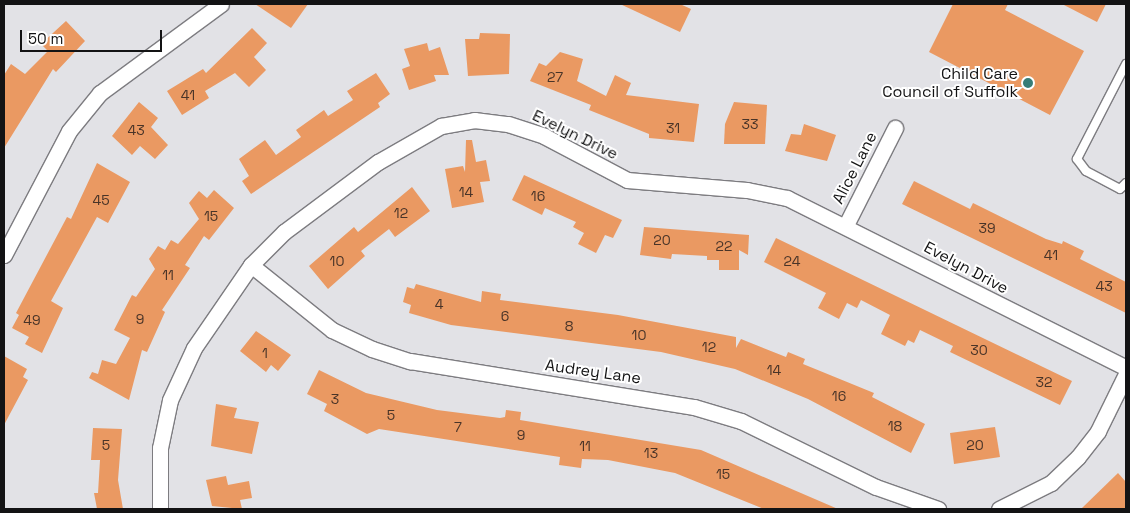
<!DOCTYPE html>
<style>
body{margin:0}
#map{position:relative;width:1130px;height:513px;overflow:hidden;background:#e2e2e6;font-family:"Space Grotesk",sans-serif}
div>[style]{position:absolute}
.building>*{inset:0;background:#ea9962}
.roads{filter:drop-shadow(1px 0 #7d7c80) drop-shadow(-1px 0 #7d7c80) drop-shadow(0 1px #7d7c80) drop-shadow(0 -1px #7d7c80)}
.service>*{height:8px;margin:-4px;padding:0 4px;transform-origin:4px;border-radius:4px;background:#fff}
.minor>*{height:15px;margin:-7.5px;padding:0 7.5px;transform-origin:7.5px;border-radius:7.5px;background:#fff}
.dots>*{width:14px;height:14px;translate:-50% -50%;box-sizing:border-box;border:2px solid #fff;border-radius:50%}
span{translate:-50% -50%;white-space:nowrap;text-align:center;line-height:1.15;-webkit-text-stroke:4px #fff;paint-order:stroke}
.number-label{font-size:14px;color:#493428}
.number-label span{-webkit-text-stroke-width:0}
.poi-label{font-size:16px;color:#131314}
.right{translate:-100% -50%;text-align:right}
.street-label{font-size:16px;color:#131314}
.frame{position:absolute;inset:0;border:5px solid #131314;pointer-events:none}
.scale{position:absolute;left:20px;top:30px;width:142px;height:22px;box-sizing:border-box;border:2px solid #131314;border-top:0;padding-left:6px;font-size:15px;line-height:18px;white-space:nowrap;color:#131314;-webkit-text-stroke:4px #fff;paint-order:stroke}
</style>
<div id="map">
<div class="building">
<div style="clip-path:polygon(255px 4px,308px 4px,291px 28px)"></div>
<div style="clip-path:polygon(620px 4px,680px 4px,691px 9px,680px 32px)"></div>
<div style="clip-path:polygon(953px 4px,1008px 4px,1005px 10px,1084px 51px,1050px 115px,929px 52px)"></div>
<div style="clip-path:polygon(1062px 4px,1106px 4px,1097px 22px)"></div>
<div style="clip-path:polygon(66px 21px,85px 41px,56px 72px,53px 69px,4px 148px,4px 75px,11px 64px,25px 74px,48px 51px,41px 44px)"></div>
<div style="clip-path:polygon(252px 28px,267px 43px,254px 57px,266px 70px,249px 87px,235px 73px,205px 91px,209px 98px,182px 115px,167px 91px,203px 69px,206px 73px)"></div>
<div style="clip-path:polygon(480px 33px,510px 34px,509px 74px,468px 76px,465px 39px,479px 39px)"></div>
<div style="clip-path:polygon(427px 43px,429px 51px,440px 47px,449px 75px,434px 75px,436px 81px,409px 90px,402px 69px,410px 66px,404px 49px)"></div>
<div style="clip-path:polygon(560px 52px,583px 59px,577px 81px,606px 96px,615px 75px,631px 83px,626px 95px,699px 104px,694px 142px,649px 138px,649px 134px,589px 110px,591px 105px,530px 81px,539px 63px,546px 66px)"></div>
<div style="clip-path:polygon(376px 73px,390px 94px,378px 103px,380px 107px,251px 194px,242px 181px,249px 176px,239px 159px,265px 140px,276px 155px,301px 137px,296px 130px,324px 110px,328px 116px,353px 100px,347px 91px)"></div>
<div style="clip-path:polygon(139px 102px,158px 118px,151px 127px,168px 145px,155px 159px,140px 146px,132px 155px,112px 136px)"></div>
<div style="clip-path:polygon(734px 102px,767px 105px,765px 144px,724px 144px,725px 124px)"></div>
<div style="clip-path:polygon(804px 124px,836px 135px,827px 161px,785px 151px,791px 134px,801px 135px)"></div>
<div style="clip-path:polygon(466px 140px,472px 140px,476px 162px,486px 160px,490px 181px,480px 182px,484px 202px,452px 208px,445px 169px,463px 166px,465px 172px)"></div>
<div style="clip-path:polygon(97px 163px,130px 182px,108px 223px,97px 217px,51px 301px,63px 308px,42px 353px,25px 344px,29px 337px,12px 328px,19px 315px,16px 313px,67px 217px,71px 219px)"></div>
<div style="clip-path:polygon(524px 175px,622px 220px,613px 238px,605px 235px,596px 253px,578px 244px,584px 233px,573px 227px,576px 222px,545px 208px,542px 215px,512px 200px)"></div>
<div style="clip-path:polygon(914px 181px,970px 209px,973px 203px,1046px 239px,1062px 244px,1063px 241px,1084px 251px,1080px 259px,1126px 282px,1126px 313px,902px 204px)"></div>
<div style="clip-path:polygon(412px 187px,430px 211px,395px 237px,389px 229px,361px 251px,365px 256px,328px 289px,309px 266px,354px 227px,358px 232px)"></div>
<div style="clip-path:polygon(214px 190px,234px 208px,209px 240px,204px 236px,185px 265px,190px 268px,162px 310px,165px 312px,147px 352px,142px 350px,129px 400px,89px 378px,92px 372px,98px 374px,102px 360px,116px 364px,130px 338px,114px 330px,132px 295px,136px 297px,155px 269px,149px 259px,158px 246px,165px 250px,171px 240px,178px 244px,199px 219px,189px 203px,199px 191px,207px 198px)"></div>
<div style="clip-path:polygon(644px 227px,749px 235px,748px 255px,739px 250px,739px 270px,719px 270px,719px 260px,707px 260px,707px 256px,672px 254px,671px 259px,640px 255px)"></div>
<div style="clip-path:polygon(776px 238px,1072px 381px,1060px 405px,950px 352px,953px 346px,920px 330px,914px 343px,908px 340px,905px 346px,881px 334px,890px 315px,861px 300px,857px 308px,847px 303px,839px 319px,818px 308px,826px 293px,764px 262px)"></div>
<div style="clip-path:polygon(416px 284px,481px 302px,482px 291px,501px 294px,500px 300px,618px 315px,736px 337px,736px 348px,741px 339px,786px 357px,788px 352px,805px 359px,803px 364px,874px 393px,872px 397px,925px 424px,911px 453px,808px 399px,735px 369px,661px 352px,451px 325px,409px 313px,411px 305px,403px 302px,407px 287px,414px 289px)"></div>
<div style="clip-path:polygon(256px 331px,291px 355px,278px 371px,271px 365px,266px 372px,240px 351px)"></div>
<div style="clip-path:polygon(4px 356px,27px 369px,23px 377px,28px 380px,4px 425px)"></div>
<div style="clip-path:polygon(319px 370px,366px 393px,437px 410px,500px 418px,505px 417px,506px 410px,521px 412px,520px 420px,701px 450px,838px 509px,764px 509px,675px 473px,608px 460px,582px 459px,581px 468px,559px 465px,560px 457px,379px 429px,367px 434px,324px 411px,327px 404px,307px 394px)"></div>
<div style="clip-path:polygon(216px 404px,237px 408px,234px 418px,259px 422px,252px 454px,211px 446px)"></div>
<div style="clip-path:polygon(995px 427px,1000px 457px,954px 464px,950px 433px)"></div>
<div style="clip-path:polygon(93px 428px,122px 429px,118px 480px,123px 509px,97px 509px,94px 493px,98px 493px,100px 460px,91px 460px)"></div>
<div style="clip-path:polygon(1118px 473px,1126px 482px,1126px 509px,1081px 509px)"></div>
<div style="clip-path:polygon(226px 476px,228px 485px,249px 481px,252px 498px,240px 500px,242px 509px,212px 506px,206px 480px)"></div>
</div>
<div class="roads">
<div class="service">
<div style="left:1126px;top:64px;width:107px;rotate:117.3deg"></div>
<div style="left:1077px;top:159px;width:15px;rotate:53deg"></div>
<div style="left:1086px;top:171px;width:38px;rotate:28deg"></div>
<div style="left:1120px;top:189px;width:8px;rotate:-45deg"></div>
</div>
<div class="minor">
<div style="left:846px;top:225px;width:109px;rotate:-63.2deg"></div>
<div style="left:4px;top:255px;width:140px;rotate:-62.3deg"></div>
<div style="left:69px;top:131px;width:49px;rotate:-50.8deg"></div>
<div style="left:100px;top:93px;width:150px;rotate:-36.3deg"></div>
<div style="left:251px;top:265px;width:104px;rotate:38.7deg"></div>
<div style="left:332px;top:330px;width:44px;rotate:25.4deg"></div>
<div style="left:372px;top:349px;width:40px;rotate:18deg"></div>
<div style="left:410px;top:361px;width:288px;rotate:9.2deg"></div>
<div style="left:694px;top:407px;width:49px;rotate:16.6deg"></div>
<div style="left:741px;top:421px;width:150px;rotate:26.1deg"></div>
<div style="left:876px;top:487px;width:66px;rotate:19.5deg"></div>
<div style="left:160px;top:509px;width:61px;rotate:-90deg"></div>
<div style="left:160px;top:448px;width:49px;rotate:-78.2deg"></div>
<div style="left:170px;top:400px;width:57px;rotate:-65.2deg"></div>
<div style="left:194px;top:348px;width:101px;rotate:-55.5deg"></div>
<div style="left:251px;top:265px;width:47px;rotate:-45deg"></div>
<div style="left:284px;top:232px;width:117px;rotate:-36.7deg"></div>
<div style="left:378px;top:162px;width:73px;rotate:-29.7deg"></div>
<div style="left:441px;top:126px;width:34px;rotate:-10deg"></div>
<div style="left:474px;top:120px;width:34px;rotate:7deg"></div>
<div style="left:508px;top:124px;width:38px;rotate:18deg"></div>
<div style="left:544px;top:136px;width:94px;rotate:27.9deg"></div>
<div style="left:627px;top:180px;width:120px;rotate:4.8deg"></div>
<div style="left:747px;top:190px;width:41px;rotate:11.3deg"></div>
<div style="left:787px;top:198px;width:379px;rotate:26.6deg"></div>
<div style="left:999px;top:509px;width:58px;rotate:-26.6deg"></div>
<div style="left:1051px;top:483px;width:37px;rotate:-44deg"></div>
<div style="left:1078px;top:457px;width:33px;rotate:-52deg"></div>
<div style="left:1098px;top:431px;width:64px;rotate:-63.8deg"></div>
</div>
</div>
<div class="dots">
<div style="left:1028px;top:83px;background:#367d77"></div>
</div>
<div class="number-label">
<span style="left:555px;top:77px">27</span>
<span style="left:188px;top:95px">41</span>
<span style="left:750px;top:124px">33</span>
<span style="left:673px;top:128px">31</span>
<span style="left:136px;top:130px">43</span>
<span style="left:466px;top:192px">14</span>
<span style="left:538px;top:196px">16</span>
<span style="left:101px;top:200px">45</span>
<span style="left:401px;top:213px">12</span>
<span style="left:211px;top:216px">15</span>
<span style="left:987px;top:228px">39</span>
<span style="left:662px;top:240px">20</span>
<span style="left:724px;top:246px">22</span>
<span style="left:1051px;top:255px">41</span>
<span style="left:337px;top:261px">10</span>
<span style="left:792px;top:261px">24</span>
<span style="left:168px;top:275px">11</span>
<span style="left:1104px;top:286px">43</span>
<span style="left:439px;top:304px">4</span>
<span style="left:505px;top:316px">6</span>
<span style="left:140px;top:319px">9</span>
<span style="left:32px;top:320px">49</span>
<span style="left:569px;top:326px">8</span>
<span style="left:639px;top:335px">10</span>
<span style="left:709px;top:347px">12</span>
<span style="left:979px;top:350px">30</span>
<span style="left:265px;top:353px">1</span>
<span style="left:774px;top:370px">14</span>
<span style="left:1044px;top:382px">32</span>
<span style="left:839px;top:396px">16</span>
<span style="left:335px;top:399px">3</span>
<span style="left:391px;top:415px">5</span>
<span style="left:895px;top:426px">18</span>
<span style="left:458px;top:427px">7</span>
<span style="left:521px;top:435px">9</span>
<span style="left:106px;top:445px">5</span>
<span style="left:975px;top:445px">20</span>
<span style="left:585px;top:446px">11</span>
<span style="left:651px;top:453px">13</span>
<span style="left:723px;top:474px">15</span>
</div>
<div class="poi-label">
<span class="right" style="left:1018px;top:83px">Child Care<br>Council of Suffolk</span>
</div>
<div class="street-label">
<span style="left:575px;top:135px;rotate:26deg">Evelyn Drive</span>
<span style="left:855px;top:168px;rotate:-63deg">Alice Lane</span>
<span style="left:966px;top:268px;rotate:28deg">Evelyn Drive</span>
<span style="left:593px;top:372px;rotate:8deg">Audrey Lane</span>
</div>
<div class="frame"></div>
<div class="scale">50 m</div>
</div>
